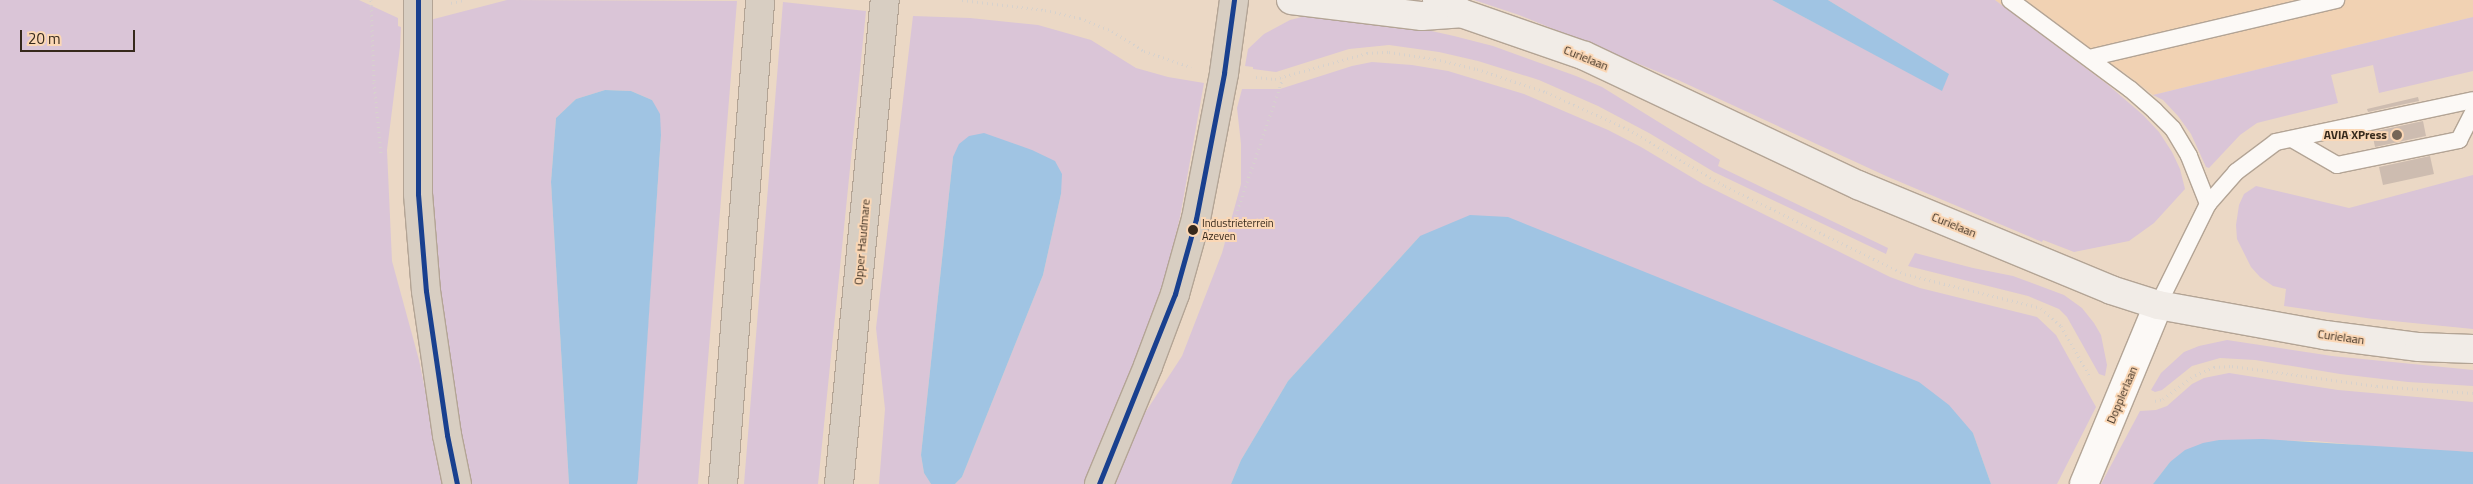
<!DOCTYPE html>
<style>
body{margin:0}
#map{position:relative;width:2473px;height:484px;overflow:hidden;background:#ebd8c5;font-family:"Titillium Web",sans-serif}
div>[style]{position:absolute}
.built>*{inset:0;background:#f1d2b3}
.green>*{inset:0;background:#dac5d7}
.water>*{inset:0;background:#a0c4e3}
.building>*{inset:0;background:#cdbcb0}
.path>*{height:3px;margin-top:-1.5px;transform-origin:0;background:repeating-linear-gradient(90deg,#d7d2cd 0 1px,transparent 0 5px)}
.roads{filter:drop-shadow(1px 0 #b3a495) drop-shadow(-1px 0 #b3a495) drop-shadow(0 1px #b3a495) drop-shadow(0 -1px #b3a495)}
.lane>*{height:16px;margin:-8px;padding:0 8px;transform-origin:8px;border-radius:8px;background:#fcf9f6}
.street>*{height:28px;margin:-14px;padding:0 14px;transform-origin:14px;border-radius:14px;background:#fcf9f6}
.secondary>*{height:28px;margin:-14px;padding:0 14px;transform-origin:14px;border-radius:14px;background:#f1ece7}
.highway>*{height:28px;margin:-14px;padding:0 14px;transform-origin:14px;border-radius:14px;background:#d8cec2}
.bus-1>*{height:5px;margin:-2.5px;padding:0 2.5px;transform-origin:2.5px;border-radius:2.5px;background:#19408f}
.dots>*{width:14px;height:14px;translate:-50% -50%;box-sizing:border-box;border:2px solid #fbd7b5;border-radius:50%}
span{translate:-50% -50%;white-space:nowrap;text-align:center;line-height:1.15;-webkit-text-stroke:4px #fbd7b5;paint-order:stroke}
.bus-label{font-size:11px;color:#36291c}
.left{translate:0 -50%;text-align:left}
.street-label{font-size:12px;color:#36291c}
.poi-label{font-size:12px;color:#36291c;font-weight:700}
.right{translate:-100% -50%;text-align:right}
.scale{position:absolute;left:20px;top:30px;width:115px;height:22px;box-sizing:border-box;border:2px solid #36291c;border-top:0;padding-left:6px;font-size:15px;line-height:18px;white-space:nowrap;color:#36291c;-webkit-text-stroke:4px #fbd7b5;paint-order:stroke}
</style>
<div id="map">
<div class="built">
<div style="clip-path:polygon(1995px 0,2473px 0,2473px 17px,2153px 95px,2122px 71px,2107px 84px)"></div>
</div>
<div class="green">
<div style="clip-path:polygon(0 0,359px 0,398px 18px,398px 26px,401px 27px,400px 47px,387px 150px,392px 261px,419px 360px,444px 484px,0 484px)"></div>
<div style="clip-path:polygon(507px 0,737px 1px,698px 484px,637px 484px,661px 135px,652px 100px,631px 91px,605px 90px,576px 99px,556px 118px,551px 182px,569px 484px,468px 484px,437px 284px,430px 194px,430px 20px)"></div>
<div style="clip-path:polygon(1474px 0,1772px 0,1942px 90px,1948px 74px,1828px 0,1995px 0,2107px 84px,2143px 115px,2159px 132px,2172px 152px,2180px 169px,2185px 189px,2154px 223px,2129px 241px,2074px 252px,2043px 240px,2042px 242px,1886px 176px,1678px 80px,1519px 15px)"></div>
<div style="clip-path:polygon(783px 2px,866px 11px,818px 484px,744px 484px)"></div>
<div style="clip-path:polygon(1310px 15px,1409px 26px,1454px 36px,1493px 46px,1576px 76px,1602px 87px,1720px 160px,1718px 166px,1888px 248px,1886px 254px,1714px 172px,1649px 133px,1598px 106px,1539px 80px,1478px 61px,1439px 52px,1389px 45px,1349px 49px,1276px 72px,1253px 69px,1253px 67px,1245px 66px,1248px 49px,1264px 34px,1290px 20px)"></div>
<div style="clip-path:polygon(913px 16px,970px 18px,1038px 25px,1091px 40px,1136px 68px,1168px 77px,1204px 83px,1180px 217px,1162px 292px,1137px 361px,1087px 484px,955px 484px,962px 477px,1043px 275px,1061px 194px,953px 157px,921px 455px,924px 473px,931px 484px,879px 484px,885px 409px,876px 328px)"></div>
<div style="clip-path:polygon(2473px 17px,2473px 71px,2379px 93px,2373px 65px,2331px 75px,2338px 103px,2257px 123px,2240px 135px,2209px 168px,2206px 167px,2191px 134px,2178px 116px,2163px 100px,2153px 95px)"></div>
<div style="clip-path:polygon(1372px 62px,1412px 65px,1448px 71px,1524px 94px,1608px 130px,1641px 147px,1703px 184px,1890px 277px,1920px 288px,2037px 317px,2056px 335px,2096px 407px,2057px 484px,1991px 484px,1973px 433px,1420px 236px,1288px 381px,1241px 460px,1231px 484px,1114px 484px,1141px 419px,1182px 356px,1222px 253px,1241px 184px,1241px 144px,1237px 108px,1242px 89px,1280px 89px,1352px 66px)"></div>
<div style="clip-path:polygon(2473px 175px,2473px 329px,2373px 319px,2284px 306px,2286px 289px,2273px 286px,2260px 277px,2251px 267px,2237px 239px,2236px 225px,2239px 205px,2244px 194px,2256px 186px,2349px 208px)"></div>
<div style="clip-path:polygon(1915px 253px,1973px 268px,2013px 276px,2064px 295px,2082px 308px,2094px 323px,2101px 335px,2107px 365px,2105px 376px,2099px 374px,2067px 317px,2059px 309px,2028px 296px,1908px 266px)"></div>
<div style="clip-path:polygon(2227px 340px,2332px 356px,2473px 370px,2473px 386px,2408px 382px,2340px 374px,2255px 360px,2220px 358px,2192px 366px,2162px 390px,2155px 392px,2151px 390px,2161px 373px,2184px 352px,2199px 346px)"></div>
<div style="clip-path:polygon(2229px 373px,2338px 390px,2473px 402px,2473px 452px,2400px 449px,2315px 441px,2219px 440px,2170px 462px,2153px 484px,2101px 484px,2140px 411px,2156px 410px,2167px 406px,2192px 384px,2204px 378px)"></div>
</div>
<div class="water">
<div style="clip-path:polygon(1772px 0,1828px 0,1949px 74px,1942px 91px)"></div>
<div style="clip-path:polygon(605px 90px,631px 91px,652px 100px,660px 114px,661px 135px,638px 479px,637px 484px,569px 484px,551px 182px,556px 118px,576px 99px)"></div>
<div style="clip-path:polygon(984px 133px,1032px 150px,1055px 161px,1062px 174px,1061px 194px,1043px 275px,962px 477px,955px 484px,931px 484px,924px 473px,921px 455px,953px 157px,959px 144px,969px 136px)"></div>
<div style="clip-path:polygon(1470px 215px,1508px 217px,1919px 382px,1949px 405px,1973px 433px,1991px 484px,1231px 484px,1241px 460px,1288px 381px,1420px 236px)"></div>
<div style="clip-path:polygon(2263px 439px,2473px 452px,2473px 484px,2153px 484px,2170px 462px,2185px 450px,2203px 443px,2219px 440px)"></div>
</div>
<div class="building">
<div style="clip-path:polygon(2418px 97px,2419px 101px,2368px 112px,2367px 109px)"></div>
<div style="clip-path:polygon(2423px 121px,2426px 136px,2375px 147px,2372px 132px)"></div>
<div style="clip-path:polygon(2430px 156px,2434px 174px,2383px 185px,2379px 167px)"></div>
</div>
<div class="path">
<div style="left:371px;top:0;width:82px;rotate:87.9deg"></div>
<div style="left:374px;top:82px;width:72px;rotate:84.4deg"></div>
<div style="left:962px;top:0;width:84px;rotate:6.9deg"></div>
<div style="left:1045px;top:10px;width:36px;rotate:13deg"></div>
<div style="left:1080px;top:18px;width:35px;rotate:22deg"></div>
<div style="left:1112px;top:31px;width:38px;rotate:32deg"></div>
<div style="left:1144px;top:51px;width:50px;rotate:18.8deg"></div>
<div style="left:451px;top:3px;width:13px;rotate:-13deg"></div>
<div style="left:1256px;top:77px;width:19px;rotate:6deg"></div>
<div style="left:1275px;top:79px;width:96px;rotate:-15.8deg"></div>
<div style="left:1367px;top:53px;width:22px;rotate:-3deg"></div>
<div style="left:1389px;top:52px;width:47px;rotate:8.7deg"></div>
<div style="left:1435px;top:59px;width:43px;rotate:13.4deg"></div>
<div style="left:1477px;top:69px;width:73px;rotate:18.4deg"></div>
<div style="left:1546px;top:92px;width:90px;rotate:24.3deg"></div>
<div style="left:1628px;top:129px;width:113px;rotate:30.4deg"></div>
<div style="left:1725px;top:186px;width:200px;rotate:26.1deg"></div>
<div style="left:1905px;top:274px;width:140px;rotate:14deg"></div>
<div style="left:2041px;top:308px;width:27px;rotate:42deg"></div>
<div style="left:2061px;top:326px;width:60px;rotate:60deg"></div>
<div style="left:1234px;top:220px;width:150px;rotate:-71deg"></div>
<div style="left:2155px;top:401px;width:8px;rotate:-14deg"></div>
<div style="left:2163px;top:399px;width:40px;rotate:-37deg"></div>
<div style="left:2195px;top:375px;width:21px;rotate:-23deg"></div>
<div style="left:2214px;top:367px;width:18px;rotate:-3deg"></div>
<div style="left:2232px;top:366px;width:146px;rotate:7.9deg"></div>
<div style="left:2377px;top:386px;width:96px;rotate:4.2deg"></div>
</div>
<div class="roads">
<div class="lane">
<div style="left:2010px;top:0;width:149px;rotate:36.6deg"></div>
<div style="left:2130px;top:89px;width:33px;rotate:41deg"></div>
<div style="left:2155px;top:111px;width:25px;rotate:45deg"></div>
<div style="left:2173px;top:129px;width:31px;rotate:59deg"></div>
<div style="left:2189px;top:156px;width:52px;rotate:68.4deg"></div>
<div style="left:2089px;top:58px;width:254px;rotate:-13.2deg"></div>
<div style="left:2292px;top:139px;width:52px;rotate:30deg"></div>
<div style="left:2337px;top:165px;width:125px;rotate:-11.6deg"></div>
<div style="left:2459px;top:140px;width:31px;rotate:-63deg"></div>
<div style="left:2158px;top:305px;width:113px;rotate:-63.7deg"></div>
<div style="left:2208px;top:204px;width:43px;rotate:-48.8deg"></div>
<div style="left:2236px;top:172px;width:50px;rotate:-36.9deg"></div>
<div style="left:2276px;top:142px;width:201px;rotate:-12deg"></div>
</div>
<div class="street">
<div style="left:2084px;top:484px;width:194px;rotate:-67.5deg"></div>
</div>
<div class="secondary">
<div style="left:1291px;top:0;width:132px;rotate:7deg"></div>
<div style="left:1422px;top:16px;width:39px;rotate:-4deg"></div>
<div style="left:1437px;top:0;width:27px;rotate:28deg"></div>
<div style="left:1461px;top:13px;width:131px;rotate:19.1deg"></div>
<div style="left:1585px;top:56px;width:302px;rotate:25.3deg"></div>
<div style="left:1858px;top:185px;width:274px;rotate:22.5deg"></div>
<div style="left:2111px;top:290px;width:49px;rotate:17.7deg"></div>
<div style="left:2158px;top:305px;width:170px;rotate:10.2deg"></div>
<div style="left:2325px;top:335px;width:95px;rotate:7.3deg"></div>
<div style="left:2419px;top:347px;width:54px;rotate:2.1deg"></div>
</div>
<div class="highway">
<div style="left:418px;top:0;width:194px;rotate:90deg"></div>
<div style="left:418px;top:194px;width:97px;rotate:85.3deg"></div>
<div style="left:426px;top:291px;width:146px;rotate:81.7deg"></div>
<div style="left:447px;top:435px;width:50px;rotate:78.5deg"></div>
<div style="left:723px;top:484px;width:485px;rotate:-85.6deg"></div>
<div style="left:839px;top:484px;width:486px;rotate:-84.6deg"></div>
<div style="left:1099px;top:484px;width:128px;rotate:-67.4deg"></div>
<div style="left:1148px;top:366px;width:77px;rotate:-69.4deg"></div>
<div style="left:1175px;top:294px;width:78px;rotate:-74.4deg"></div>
<div style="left:1196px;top:219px;width:149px;rotate:-79.1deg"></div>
<div style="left:1224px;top:73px;width:74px;rotate:-82.2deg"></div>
</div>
</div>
<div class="bus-1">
<div style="left:418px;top:0;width:194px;rotate:90deg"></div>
<div style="left:418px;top:194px;width:97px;rotate:85.3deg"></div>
<div style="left:426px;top:291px;width:146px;rotate:81.7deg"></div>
<div style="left:447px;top:435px;width:50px;rotate:78.5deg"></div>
<div style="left:1099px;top:484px;width:205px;rotate:-68.2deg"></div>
<div style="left:1175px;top:294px;width:78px;rotate:-74.4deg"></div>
<div style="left:1196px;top:219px;width:149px;rotate:-79.1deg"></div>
<div style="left:1224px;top:73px;width:74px;rotate:-82.2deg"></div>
</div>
<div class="dots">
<div style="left:2397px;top:135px;background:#756657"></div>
<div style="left:1193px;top:230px;background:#36291c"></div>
</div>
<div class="bus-label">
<span class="left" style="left:1202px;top:230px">Industrieterrein<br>Azeven</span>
</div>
<div class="street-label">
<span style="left:1586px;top:58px;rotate:22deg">Curielaan</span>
<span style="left:1954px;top:225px;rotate:22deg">Curielaan</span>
<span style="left:862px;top:242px;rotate:-85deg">Opper Haudmare</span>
<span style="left:2341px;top:337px;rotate:8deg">Curielaan</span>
<span style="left:2122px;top:395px;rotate:-67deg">Dopplerlaan</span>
</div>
<div class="poi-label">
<span class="right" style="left:2387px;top:135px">AVIA XPress</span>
</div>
<div class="scale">20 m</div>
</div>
